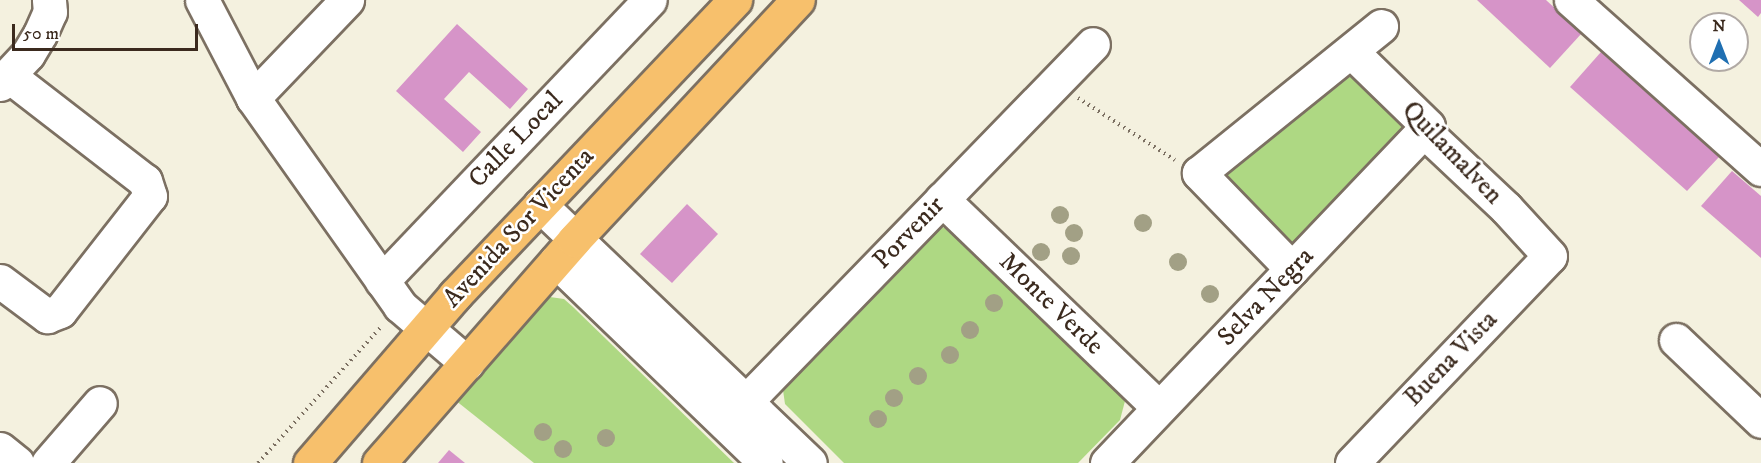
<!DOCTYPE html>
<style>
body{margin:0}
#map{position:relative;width:1761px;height:463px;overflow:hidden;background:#f4f1df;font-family:"IM FELL DW Pica",serif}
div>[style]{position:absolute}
.green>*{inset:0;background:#aed883}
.building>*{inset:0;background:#d694c8}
.path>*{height:4px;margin-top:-2px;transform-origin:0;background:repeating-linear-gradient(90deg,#7c7062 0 1.5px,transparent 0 6px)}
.roads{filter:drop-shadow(2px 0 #7c7062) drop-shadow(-2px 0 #7c7062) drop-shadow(0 2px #7c7062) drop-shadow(0 -2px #7c7062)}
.minor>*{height:33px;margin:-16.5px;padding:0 16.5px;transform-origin:16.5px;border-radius:16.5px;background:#fff}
.major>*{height:33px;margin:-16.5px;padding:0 16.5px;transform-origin:16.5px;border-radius:16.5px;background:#f7c06c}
.trees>*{width:18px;height:18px;margin:-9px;border-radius:50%;background:#a2a085}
span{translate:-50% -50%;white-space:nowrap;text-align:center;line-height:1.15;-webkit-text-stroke:5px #fff;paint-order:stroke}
.street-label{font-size:26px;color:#3b2a1e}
.north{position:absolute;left:1689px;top:12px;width:60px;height:60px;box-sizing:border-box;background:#fff;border:2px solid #b1aaa5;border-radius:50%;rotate:0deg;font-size:16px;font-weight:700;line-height:24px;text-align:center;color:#3b2a1e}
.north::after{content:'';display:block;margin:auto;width:21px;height:27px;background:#1f6fb2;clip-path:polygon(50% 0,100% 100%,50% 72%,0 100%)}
.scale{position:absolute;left:12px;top:24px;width:186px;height:27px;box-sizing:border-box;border:3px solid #3b2a1e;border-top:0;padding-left:8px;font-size:18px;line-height:21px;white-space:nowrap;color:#3b2a1e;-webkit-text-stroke:4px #fff;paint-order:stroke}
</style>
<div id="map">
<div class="green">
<div style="clip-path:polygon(1348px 68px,1410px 125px,1288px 250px,1218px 172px)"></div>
<div style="clip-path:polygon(932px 223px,955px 232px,1125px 401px,1120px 420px,1078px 463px,844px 463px,785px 404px,783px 390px)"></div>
<div style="clip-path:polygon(550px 297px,564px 299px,573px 307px,734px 463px,534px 463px,455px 400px)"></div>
</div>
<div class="building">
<div style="clip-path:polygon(1477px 0,1546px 0,1582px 33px,1550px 68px)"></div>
<div style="clip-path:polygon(1739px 0,1761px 0,1761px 13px,1758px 17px)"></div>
<div style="clip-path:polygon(457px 24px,528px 89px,510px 109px,469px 72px,444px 99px,481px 132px,463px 152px,396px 91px)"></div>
<div style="clip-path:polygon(1601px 52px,1719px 157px,1687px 191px,1570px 87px)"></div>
<div style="clip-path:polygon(1732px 171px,1761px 196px,1761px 258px,1701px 206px)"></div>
<div style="clip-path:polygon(687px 204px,718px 234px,672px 283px,640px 254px)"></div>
<div style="clip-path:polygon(449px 450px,465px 463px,438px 463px)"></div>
</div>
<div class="path">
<div style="left:1078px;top:98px;width:115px;rotate:32.6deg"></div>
<div style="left:258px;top:463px;width:185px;rotate:-47.9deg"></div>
</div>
<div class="roads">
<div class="minor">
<div style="left:202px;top:0;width:110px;rotate:62.5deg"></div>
<div style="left:253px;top:98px;width:255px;rotate:54.7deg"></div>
<div style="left:400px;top:306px;width:88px;rotate:40.4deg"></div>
<div style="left:1571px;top:0;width:254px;rotate:41.7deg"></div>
<div style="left:0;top:84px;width:41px;rotate:-47deg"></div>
<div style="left:28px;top:54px;width:23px;rotate:-59deg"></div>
<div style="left:40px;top:34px;width:24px;rotate:-66deg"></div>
<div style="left:50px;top:12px;width:12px;rotate:-95deg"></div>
<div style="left:253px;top:98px;width:136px;rotate:-46.2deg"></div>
<div style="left:942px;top:199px;width:301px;rotate:43.9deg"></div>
<div style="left:540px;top:205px;width:373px;rotate:43.7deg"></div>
<div style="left:556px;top:261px;width:291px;rotate:43.9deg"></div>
<div style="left:1292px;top:269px;width:134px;rotate:-134.1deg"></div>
<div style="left:1199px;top:173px;width:234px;rotate:-38.9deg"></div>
<div style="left:0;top:281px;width:59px;rotate:36.7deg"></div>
<div style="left:47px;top:316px;width:14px;rotate:-21deg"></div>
<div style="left:60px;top:311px;width:146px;rotate:-52deg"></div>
<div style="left:150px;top:196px;width:16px;rotate:-108deg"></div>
<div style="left:145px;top:181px;width:173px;rotate:-142.3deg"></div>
<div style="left:382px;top:281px;width:388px;rotate:-46.4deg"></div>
<div style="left:1676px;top:340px;width:117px;rotate:43.6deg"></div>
<div style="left:725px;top:423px;width:528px;rotate:-45.84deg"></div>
<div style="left:0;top:449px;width:22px;rotate:39deg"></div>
<div style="left:48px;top:463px;width:79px;rotate:-49.1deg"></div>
<div style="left:1107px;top:463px;width:465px;rotate:-46.4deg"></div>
<div style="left:1428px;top:126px;width:106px;rotate:-135.8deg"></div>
<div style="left:1352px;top:463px;width:286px;rotate:-46.3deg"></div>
<div style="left:1550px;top:256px;width:65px;rotate:-132.5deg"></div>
<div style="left:1506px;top:208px;width:112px;rotate:-136.8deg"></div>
</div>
<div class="major">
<div style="left:310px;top:463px;width:222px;rotate:-49.2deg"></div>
<div style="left:455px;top:295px;width:407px;rotate:-46.5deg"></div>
<div style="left:379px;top:463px;width:296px;rotate:-48.8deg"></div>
<div style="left:574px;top:240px;width:328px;rotate:-47deg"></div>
</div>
</div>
<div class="trees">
<div style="left:1060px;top:215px"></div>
<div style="left:1143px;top:223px"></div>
<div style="left:1074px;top:233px"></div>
<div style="left:1041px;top:252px"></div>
<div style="left:1071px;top:256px"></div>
<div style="left:1178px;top:262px"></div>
<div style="left:1210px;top:294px"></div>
<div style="left:994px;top:303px"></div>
<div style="left:970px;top:330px"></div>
<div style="left:950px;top:355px"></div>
<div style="left:918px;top:376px"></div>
<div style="left:894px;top:398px"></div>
<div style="left:878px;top:419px"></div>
<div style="left:543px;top:432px"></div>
<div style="left:606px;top:438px"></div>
<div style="left:563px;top:449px"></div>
</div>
<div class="street-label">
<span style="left:516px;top:140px;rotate:-46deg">Calle Local</span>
<span style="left:1452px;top:153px;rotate:46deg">Quilamalven</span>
<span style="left:519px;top:228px;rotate:-47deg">Avenida Sor Vicenta</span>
<span style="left:909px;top:233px;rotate:-46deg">Porvenir</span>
<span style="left:1266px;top:297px;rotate:-46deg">Selva Negra</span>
<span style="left:1051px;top:304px;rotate:44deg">Monte Verde</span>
<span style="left:1451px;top:359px;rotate:-46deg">Buena Vista</span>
</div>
<div class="north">N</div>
<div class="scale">50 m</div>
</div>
